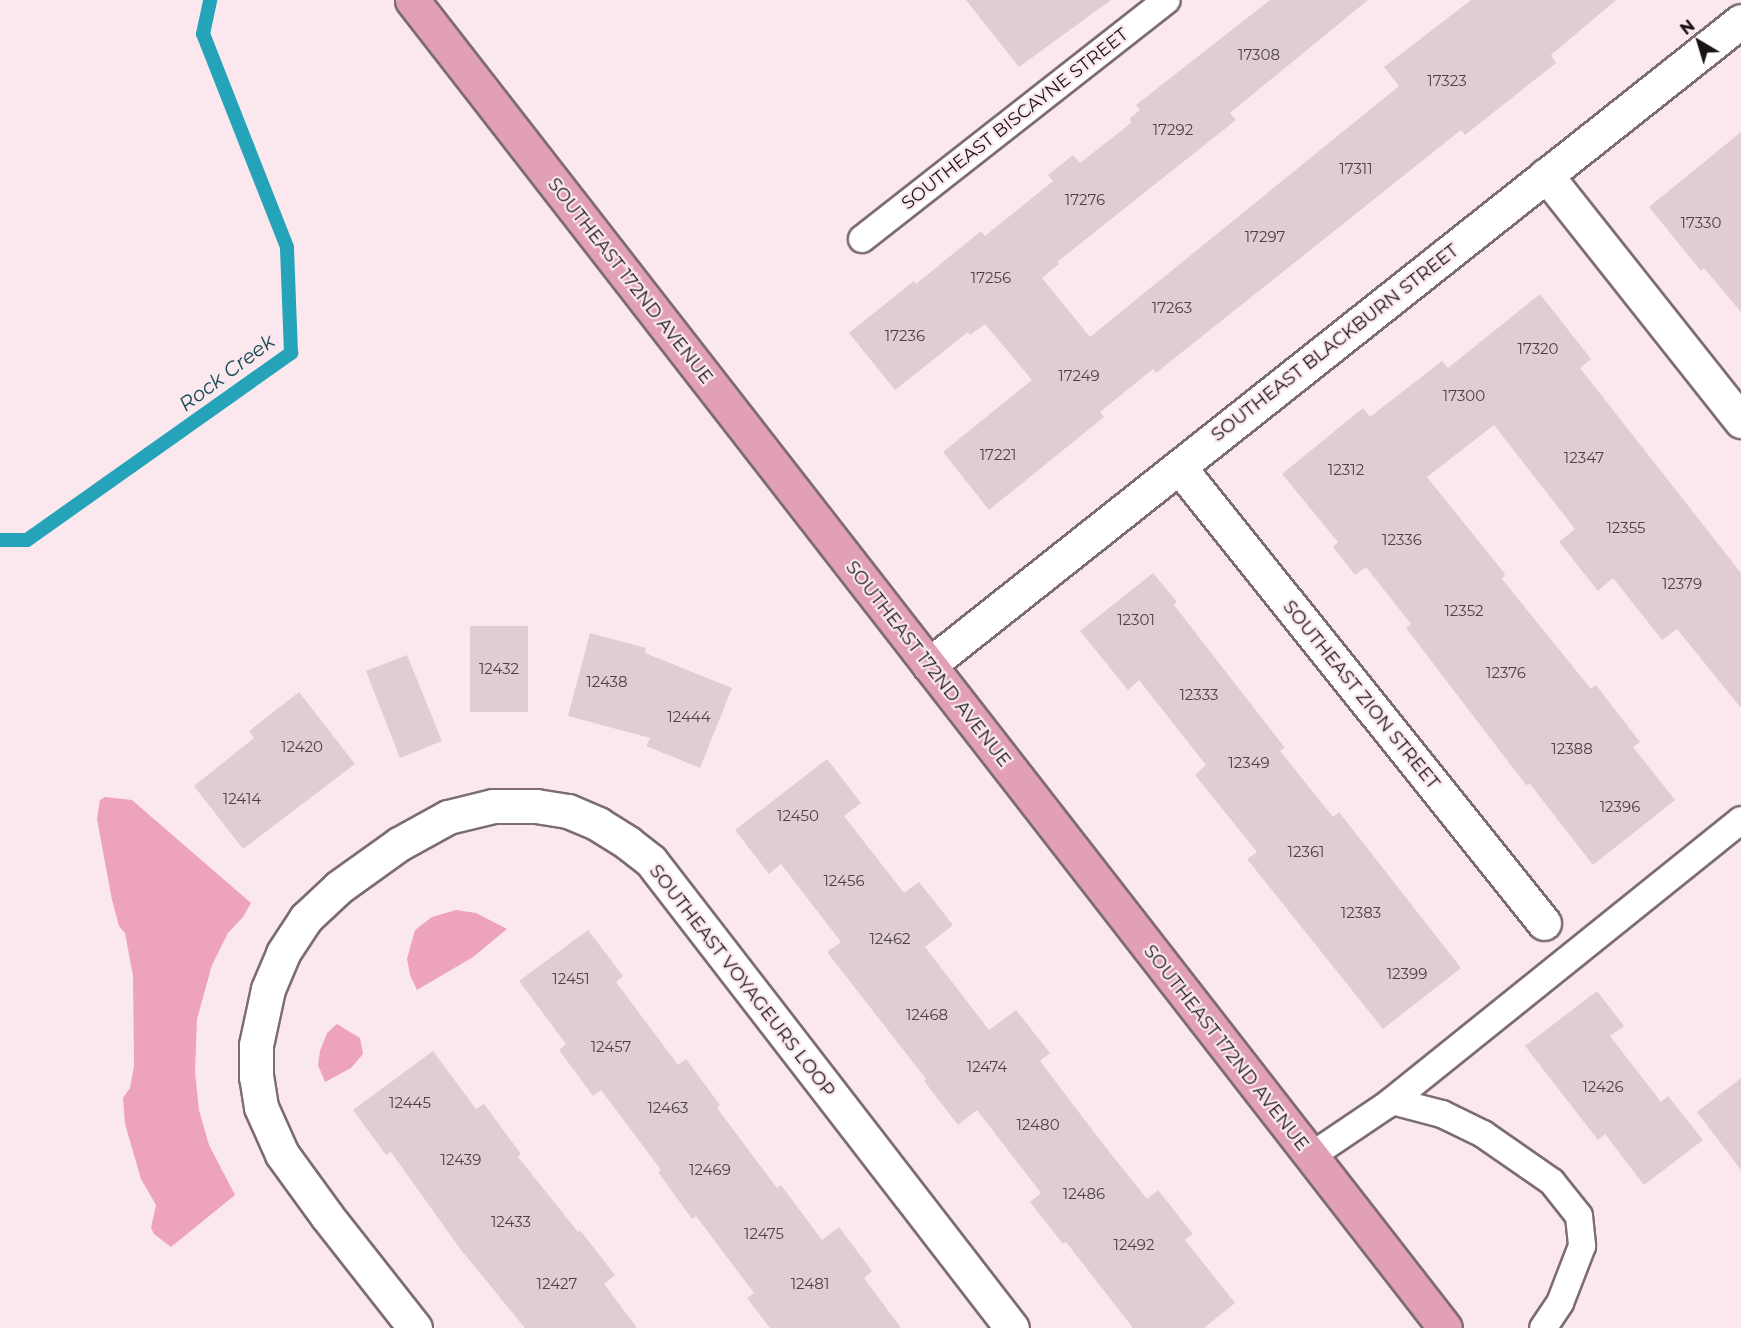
<!DOCTYPE html>
<style>
body{margin:0}
#map{position:relative;width:1741px;height:1328px;overflow:hidden;background:#fbe8ee;font-family:Montserrat,sans-serif}
div>[style]{position:absolute}
.green>*{inset:0;background:#eda3ba}
.stream>*{height:14px;margin:-7px;padding:0 7px;transform-origin:7px;border-radius:7px;background:#25a3b9}
.building>*{inset:0;background:#e0cdd2}
.roads{filter:drop-shadow(2px 0 #7d6c71) drop-shadow(-2px 0 #7d6c71) drop-shadow(0 2px #7d6c71) drop-shadow(0 -2px #7d6c71)}
.lane>*{height:26px;margin:-13px;padding:0 13px;transform-origin:13px;border-radius:13px;background:#fff}
.street>*{height:33px;margin:-16.5px;padding:0 16.5px;transform-origin:16.5px;border-radius:16.5px;background:#fff}
.primary>*{height:33px;margin:-16.5px;padding:0 16.5px;transform-origin:16.5px;border-radius:16.5px;background:#e29fb8}
span{translate:-50% -50%;white-space:nowrap;text-align:center;line-height:1.15;-webkit-text-stroke:4.5px #fbe8ee;paint-order:stroke}
.number-label{font-size:15px;color:#4c4244}
.number-label span{-webkit-text-stroke-width:0}
.street-label{font-size:18px;color:#1a1415}
.water-label{font-size:20px;color:#174a53;font-style:italic}
.north{position:absolute;left:1669px;top:12px;width:60px;height:60px;-webkit-text-stroke:4px #fbe8ee;paint-order:stroke;rotate:322deg;font-size:16px;font-weight:700;line-height:24px;text-align:center;color:#1a1415}
.north::after{content:'';display:block;margin:auto;width:21px;height:27px;background:#1a1415;clip-path:polygon(50% 0,100% 100%,50% 72%,0 100%)}
</style>
<div id="map">
<div class="green">
<div style="clip-path:polygon(105px 797px,132px 800px,251px 903px,243px 917px,228px 933px,212px 965px,197px 1019px,195px 1072px,199px 1110px,209px 1145px,235px 1195px,171px 1247px,154px 1234px,151px 1228px,156px 1205px,141px 1179px,125px 1124px,123px 1098px,130px 1088px,134px 1066px,133px 976px,125px 933px,119px 926px,112px 900px,97px 819px,100px 800px)"></div>
<div style="clip-path:polygon(456px 910px,476px 913px,507px 929px,473px 957px,417px 990px,410px 975px,407px 959px,415px 930px,432px 917px)"></div>
<div style="clip-path:polygon(337px 1024px,360px 1038px,363px 1054px,351px 1068px,325px 1082px,318px 1065px,320px 1051px,327px 1033px)"></div>
</div>
<div class="stream">
<div style="left:0;top:540px;width:27px"></div>
<div style="left:27px;top:540px;width:324px;rotate:-35.3deg"></div>
<div style="left:291px;top:353px;width:106px;rotate:-92.2deg"></div>
<div style="left:287px;top:247px;width:229px;rotate:-111.5deg"></div>
<div style="left:203px;top:34px;width:35px;rotate:-78deg"></div>
</div>
<div class="building">
<div style="clip-path:polygon(966px 0,1111px 0,1019px 67px)"></div>
<div style="clip-path:polygon(1270px 0,1368px 0,1230px 113px,1236px 120px,1057px 262px,1059px 264px,1042px 278px,1090px 337px,1399px 86px,1384px 67px,1471px 0,1616px 0,1551px 55px,1556px 63px,1465px 135px,1461px 130px,1156px 373px,1153px 369px,1100px 412px,1104px 417px,989px 510px,943px 452px,1032px 380px,985px 324px,970px 335px,968px 332px,895px 390px,849px 333px,914px 281px,916px 284px,981px 231px,985px 236px,1053px 181px,1048px 175px,1073px 155px,1080px 163px,1131px 123px,1130px 118px,1140px 110px,1136px 105px)"></div>
<div style="clip-path:polygon(1741px 132px,1741px 312px,1704px 268px,1701px 271px,1649px 207px)"></div>
<div style="clip-path:polygon(1540px 294px,1591px 359px,1580px 368px,1741px 573px,1741px 708px,1677px 629px,1662px 640px,1613px 578px,1598px 591px,1559px 542px,1575px 529px,1494px 425px,1427px 477px,1505px 574px,1502px 579px,1591px 689px,1596px 685px,1640px 742px,1633px 747px,1675px 800px,1593px 865px,1530px 784px,1526px 785px,1406px 628px,1411px 624px,1366px 567px,1355px 575px,1333px 547px,1338px 542px,1282px 474px,1363px 408px,1370px 417px,1442px 361px,1448px 368px)"></div>
<div style="clip-path:polygon(1153px 573px,1177px 602px,1174px 605px,1285px 748px,1280px 751px,1333px 817px,1339px 812px,1461px 968px,1383px 1029px,1247px 859px,1257px 852px,1195px 775px,1206px 765px,1139px 680px,1128px 690px,1080px 631px)"></div>
<div style="clip-path:polygon(470px 626px,528px 626px,528px 712px,470px 712px)"></div>
<div style="clip-path:polygon(590px 633px,646px 648px,645px 653px,732px 688px,700px 768px,646px 746px,650px 738px,568px 716px)"></div>
<div style="clip-path:polygon(407px 655px,442px 741px,400px 758px,366px 671px)"></div>
<div style="clip-path:polygon(299px 692px,355px 764px,243px 849px,194px 786px,254px 738px,249px 731px)"></div>
<div style="clip-path:polygon(827px 759px,861px 803px,844px 816px,904px 893px,919px 882px,953px 925px,925px 947px,989px 1030px,1016px 1010px,1050px 1053px,1040px 1061px,1103px 1144px,1147px 1199px,1158px 1190px,1193px 1234px,1185px 1240px,1235px 1303px,1204px 1328px,1133px 1328px,1066px 1242px,1063px 1244px,1030px 1202px,1041px 1193px,977px 1110px,958px 1125px,924px 1081px,926px 1079px,827px 952px,841px 942px,781px 864px,769px 874px,735px 830px)"></div>
<div style="clip-path:polygon(588px 930px,623px 976px,616px 982px,678px 1065px,686px 1059px,720px 1105px,717px 1108px,777px 1188px,781px 1185px,822px 1240px,839px 1227px,872px 1271px,864px 1278px,901px 1328px,770px 1328px,747px 1298px,754px 1293px,696px 1216px,692px 1219px,658px 1172px,661px 1170px,601px 1090px,593px 1096px,559px 1050px,566px 1044px,519px 981px)"></div>
<div style="clip-path:polygon(1597px 991px,1624px 1026px,1610px 1036px,1661px 1102px,1668px 1096px,1703px 1140px,1644px 1185px,1605px 1134px,1598px 1140px,1525px 1046px)"></div>
<div style="clip-path:polygon(433px 1051px,476px 1109px,484px 1104px,521px 1154px,518px 1157px,578px 1232px,580px 1230px,615px 1275px,604px 1284px,637px 1328px,525px 1328px,461px 1250px,391px 1152px,386px 1155px,353px 1110px)"></div>
<div style="clip-path:polygon(1741px 1078px,1741px 1170px,1697px 1112px)"></div>
</div>
<div class="roads">
<div class="lane">
<div style="left:862px;top:239px;width:387px;rotate:-38.1deg"></div>
<div style="left:1392px;top:1101px;width:52px;rotate:14.6deg"></div>
<div style="left:1442px;top:1114px;width:46px;rotate:26deg"></div>
<div style="left:1483px;top:1134px;width:84px;rotate:34.8deg"></div>
<div style="left:1552px;top:1182px;width:43px;rotate:51.5deg"></div>
<div style="left:1579px;top:1216px;width:30px;rotate:84deg"></div>
<div style="left:1582px;top:1246px;width:61px;rotate:111.1deg"></div>
<div style="left:1560px;top:1303px;width:30px;rotate:124deg"></div>
<div style="left:1311px;top:1156px;width:93px;rotate:-34deg"></div>
<div style="left:1388px;top:1104px;width:453px;rotate:-38.8deg"></div>
</div>
<div class="street">
<div style="left:1546px;top:175px;width:314px;rotate:51.6deg"></div>
<div style="left:1179px;top:467px;width:584px;rotate:51.32deg"></div>
<div style="left:929px;top:665px;width:1036px;rotate:-38.42deg"></div>
<div style="left:415px;top:1328px;width:142px;rotate:-128.2deg"></div>
<div style="left:327px;top:1216px;width:77px;rotate:-126deg"></div>
<div style="left:282px;top:1154px;width:51px;rotate:-114.1deg"></div>
<div style="left:261px;top:1107px;width:30px;rotate:-99deg"></div>
<div style="left:256px;top:1077px;width:32px;rotate:-90deg"></div>
<div style="left:256px;top:1045px;width:57px;rotate:-77.9deg"></div>
<div style="left:268px;top:989px;width:39px;rotate:-67deg"></div>
<div style="left:283px;top:953px;width:42px;rotate:-56.7deg"></div>
<div style="left:306px;top:918px;width:45px;rotate:-43.2deg"></div>
<div style="left:339px;top:887px;width:74px;rotate:-35.6deg"></div>
<div style="left:399px;top:844px;width:56px;rotate:-28.9deg"></div>
<div style="left:448px;top:817px;width:46px;rotate:-13.7deg"></div>
<div style="left:493px;top:806px;width:43px"></div>
<div style="left:536px;top:806px;width:32px;rotate:9deg"></div>
<div style="left:568px;top:811px;width:33px;rotate:23deg"></div>
<div style="left:598px;top:824px;width:36px;rotate:32deg"></div>
<div style="left:628px;top:843px;width:29px;rotate:38deg"></div>
<div style="left:651px;top:861px;width:590px;rotate:52.3deg"></div>
</div>
<div class="primary">
<div style="left:412px;top:0;width:1682px;rotate:52.12deg"></div>
</div>
</div>
<div class="number-label">
<span style="left:1259px;top:55px">17308</span>
<span style="left:1447px;top:81px">17323</span>
<span style="left:1173px;top:130px">17292</span>
<span style="left:1356px;top:169px">17311</span>
<span style="left:1085px;top:200px">17276</span>
<span style="left:1701px;top:223px">17330</span>
<span style="left:1265px;top:237px">17297</span>
<span style="left:991px;top:278px">17256</span>
<span style="left:1172px;top:308px">17263</span>
<span style="left:905px;top:336px">17236</span>
<span style="left:1538px;top:349px">17320</span>
<span style="left:1079px;top:376px">17249</span>
<span style="left:1464px;top:396px">17300</span>
<span style="left:998px;top:455px">17221</span>
<span style="left:1584px;top:458px">12347</span>
<span style="left:1346px;top:470px">12312</span>
<span style="left:1626px;top:528px">12355</span>
<span style="left:1402px;top:540px">12336</span>
<span style="left:1682px;top:584px">12379</span>
<span style="left:1464px;top:611px">12352</span>
<span style="left:1136px;top:620px">12301</span>
<span style="left:499px;top:669px">12432</span>
<span style="left:1506px;top:673px">12376</span>
<span style="left:607px;top:682px">12438</span>
<span style="left:1199px;top:695px">12333</span>
<span style="left:689px;top:717px">12444</span>
<span style="left:302px;top:747px">12420</span>
<span style="left:1572px;top:749px">12388</span>
<span style="left:1249px;top:763px">12349</span>
<span style="left:242px;top:799px">12414</span>
<span style="left:1620px;top:807px">12396</span>
<span style="left:798px;top:816px">12450</span>
<span style="left:1306px;top:852px">12361</span>
<span style="left:844px;top:881px">12456</span>
<span style="left:1361px;top:913px">12383</span>
<span style="left:890px;top:939px">12462</span>
<span style="left:1407px;top:974px">12399</span>
<span style="left:571px;top:979px">12451</span>
<span style="left:927px;top:1015px">12468</span>
<span style="left:611px;top:1047px">12457</span>
<span style="left:987px;top:1067px">12474</span>
<span style="left:1603px;top:1087px">12426</span>
<span style="left:410px;top:1103px">12445</span>
<span style="left:668px;top:1108px">12463</span>
<span style="left:1038px;top:1125px">12480</span>
<span style="left:461px;top:1160px">12439</span>
<span style="left:710px;top:1170px">12469</span>
<span style="left:1084px;top:1194px">12486</span>
<span style="left:511px;top:1222px">12433</span>
<span style="left:764px;top:1234px">12475</span>
<span style="left:1134px;top:1245px">12492</span>
<span style="left:557px;top:1284px">12427</span>
<span style="left:810px;top:1284px">12481</span>
</div>
<div class="street-label">
<span style="left:1015px;top:119px;rotate:-38deg">SOUTHEAST BISCAYNE STREET</span>
<span style="left:630px;top:281px;rotate:52deg">SOUTHEAST 172ND AVENUE</span>
<span style="left:1335px;top:343px;rotate:-38deg">SOUTHEAST BLACKBURN STREET</span>
<span style="left:928px;top:664px;rotate:52deg">SOUTHEAST 172ND AVENUE</span>
<span style="left:1361px;top:695px;rotate:51deg">SOUTHEAST ZION STREET</span>
<span style="left:742px;top:981px;rotate:52deg">SOUTHEAST VOYAGEURS LOOP</span>
<span style="left:1226px;top:1048px;rotate:52deg">SOUTHEAST 172ND AVENUE</span>
</div>
<div class="water-label">
<span style="left:227px;top:373px;rotate:-37deg">Rock Creek</span>
</div>
<div class="north">N</div>
</div>
